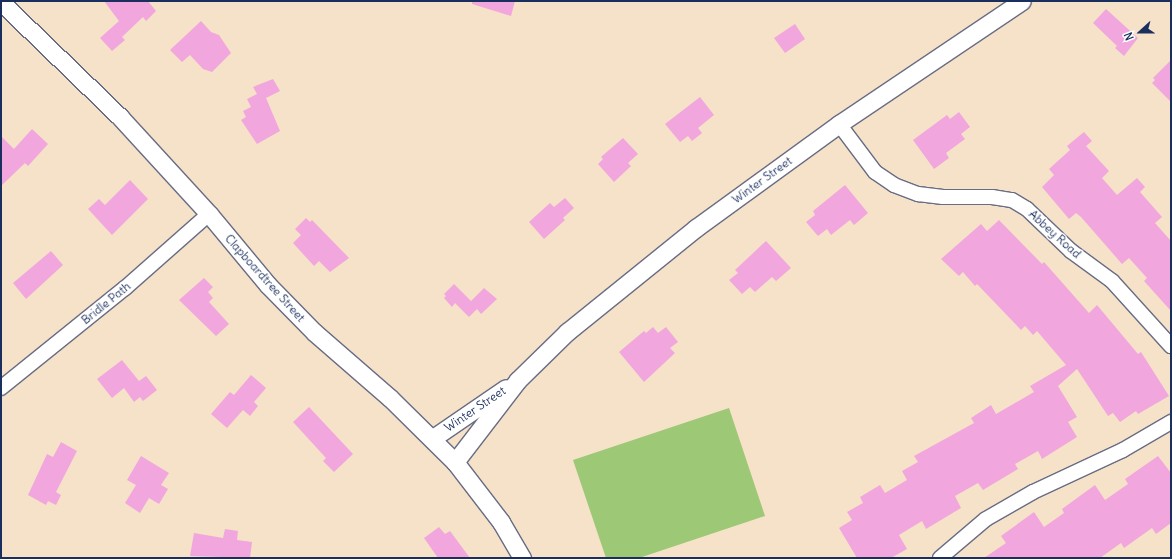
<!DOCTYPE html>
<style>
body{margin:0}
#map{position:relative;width:1172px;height:559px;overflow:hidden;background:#f6e1c9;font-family:Delius,sans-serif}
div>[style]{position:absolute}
.green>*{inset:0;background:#9dc875}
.building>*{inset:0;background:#f1a7dd}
.roads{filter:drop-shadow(1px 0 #686d83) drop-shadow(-1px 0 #686d83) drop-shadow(0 1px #686d83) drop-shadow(0 -1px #686d83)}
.minor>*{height:14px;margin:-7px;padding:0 7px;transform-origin:7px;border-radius:7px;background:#fff}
.tertiary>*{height:17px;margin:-8.5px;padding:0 8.5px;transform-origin:8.5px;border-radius:8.5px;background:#fff}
span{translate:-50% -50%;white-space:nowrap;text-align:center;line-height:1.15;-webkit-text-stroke:3px #fff;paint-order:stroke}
.street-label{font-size:12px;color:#1b2f5e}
.frame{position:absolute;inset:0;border:2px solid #1b2f5e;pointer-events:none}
.north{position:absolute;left:1120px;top:12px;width:40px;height:40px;-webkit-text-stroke:3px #fff;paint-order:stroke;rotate:249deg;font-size:11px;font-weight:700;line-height:16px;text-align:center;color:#1b2f5e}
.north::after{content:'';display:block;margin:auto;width:14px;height:18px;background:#1b2f5e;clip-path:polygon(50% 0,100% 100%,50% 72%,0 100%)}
</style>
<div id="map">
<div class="green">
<div style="clip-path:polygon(729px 408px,765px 516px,639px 558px,606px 558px,573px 460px)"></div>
</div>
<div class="building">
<div style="clip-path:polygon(104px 1px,148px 1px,156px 11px,146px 21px,143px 17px,122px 37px,125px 40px,112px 51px,100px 38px,119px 21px)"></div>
<div style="clip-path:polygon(472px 1px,515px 1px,511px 16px,472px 4px)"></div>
<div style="clip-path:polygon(1106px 9px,1138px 38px,1124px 56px,1115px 48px,1117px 46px,1093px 23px)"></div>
<div style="clip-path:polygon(201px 21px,211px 32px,219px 35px,231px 53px,212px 72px,203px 69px,190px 55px,182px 62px,170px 50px)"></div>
<div style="clip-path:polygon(795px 24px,805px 39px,785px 53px,774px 38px)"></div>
<div style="clip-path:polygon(1171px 60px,1171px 102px,1152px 83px,1155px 80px,1153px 78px)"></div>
<div style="clip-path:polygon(273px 79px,280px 91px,266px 98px,280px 131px,257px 144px,241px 120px,246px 117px,243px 111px,251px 107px,247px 99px,257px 94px,253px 87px)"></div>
<div style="clip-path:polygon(700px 97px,714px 115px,698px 128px,702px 133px,692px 141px,688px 136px,680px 142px,665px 124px)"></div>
<div style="clip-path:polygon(959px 112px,970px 127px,961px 134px,965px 139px,946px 153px,949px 158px,934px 169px,913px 140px,947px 115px,950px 119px)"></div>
<div style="clip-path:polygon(32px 129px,48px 144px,28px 166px,25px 163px,1px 186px,1px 136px,14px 149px)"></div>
<div style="clip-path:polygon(1084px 132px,1092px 141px,1086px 146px,1109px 171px,1102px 178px,1117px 195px,1137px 178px,1145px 187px,1140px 192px,1162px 217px,1155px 223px,1171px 241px,1171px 311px,1144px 281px,1147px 278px,1129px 258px,1122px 264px,1081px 217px,1076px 213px,1069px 219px,1042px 187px,1054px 175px,1049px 169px,1070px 150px,1067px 146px)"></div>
<div style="clip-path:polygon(623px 138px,638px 154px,628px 163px,631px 166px,614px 182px,598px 164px,603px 159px,601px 157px)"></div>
<div style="clip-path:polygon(130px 180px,148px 199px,112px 235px,88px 209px,99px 199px,105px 205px)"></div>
<div style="clip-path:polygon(845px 185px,868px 213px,854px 225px,850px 220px,831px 235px,827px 229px,818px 236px,806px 222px,815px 215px,813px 211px)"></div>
<div style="clip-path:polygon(565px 198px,574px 208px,563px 218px,565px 220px,544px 239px,529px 222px,550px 203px,554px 207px)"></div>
<div style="clip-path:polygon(306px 218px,310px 222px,312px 220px,349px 258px,330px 272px,319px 261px,314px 266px,293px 243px,301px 235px,295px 229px)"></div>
<div style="clip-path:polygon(999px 220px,1042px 264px,1044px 262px,1089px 313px,1097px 305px,1138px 354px,1141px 352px,1169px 396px,1138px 414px,1136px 411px,1120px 422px,1113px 413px,1108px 416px,1077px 369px,1058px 386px,1077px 417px,1068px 422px,1077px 437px,1042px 459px,1038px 451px,1015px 464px,1018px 469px,983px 490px,978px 483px,955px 496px,961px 508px,926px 529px,922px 521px,899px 535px,907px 549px,891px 558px,857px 558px,839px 528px,852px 520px,847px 512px,863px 503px,860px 497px,880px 485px,885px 493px,907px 480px,902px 471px,918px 462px,914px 456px,974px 423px,971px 418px,991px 405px,996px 414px,1034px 392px,1030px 386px,1066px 365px,1037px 331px,1033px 335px,1025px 326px,1021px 330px,977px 284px,975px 286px,963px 272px,959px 276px,941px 259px,981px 224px,987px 231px)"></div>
<div style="clip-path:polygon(766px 241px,791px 268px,776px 281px,772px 277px,755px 292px,750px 287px,742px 294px,729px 280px,738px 273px,735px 270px)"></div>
<div style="clip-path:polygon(51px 251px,63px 265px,26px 299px,13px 283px)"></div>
<div style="clip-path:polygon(204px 278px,213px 287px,208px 292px,213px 298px,209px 302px,229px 324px,216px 336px,179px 300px)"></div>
<div style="clip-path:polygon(454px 284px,471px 301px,484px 288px,497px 299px,481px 314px,477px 309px,469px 317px,455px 303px,452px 307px,444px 298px,446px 296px,444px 294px)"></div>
<div style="clip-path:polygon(653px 327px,658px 333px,666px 327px,678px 342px,670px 348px,675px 353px,644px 382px,619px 352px,644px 331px,646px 333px)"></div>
<div style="clip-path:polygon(122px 360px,139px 381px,146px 376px,157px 390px,143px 401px,140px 397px,134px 402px,124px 388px,112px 398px,97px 379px)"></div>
<div style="clip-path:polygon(251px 375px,266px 388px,254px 402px,258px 406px,250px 416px,243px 410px,227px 428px,211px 414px,230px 392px,234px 395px)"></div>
<div style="clip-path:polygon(309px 407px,353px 454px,334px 472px,323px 461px,326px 458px,293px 422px)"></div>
<div style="clip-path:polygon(61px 442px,77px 451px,56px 492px,61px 495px,56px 505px,48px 501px,46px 505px,28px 495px,47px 454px,53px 457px)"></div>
<div style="clip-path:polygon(141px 456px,169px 473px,161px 485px,168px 489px,159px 504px,149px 498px,140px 513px,125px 503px,136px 485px,127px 480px)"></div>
<div style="clip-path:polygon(1158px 456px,1171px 473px,1171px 523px,1156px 534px,1152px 528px,1124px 548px,1121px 543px,1100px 558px,984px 558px,1006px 543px,1001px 536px,1034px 512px,1044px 527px,1064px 513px,1062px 509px,1095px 485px,1105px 500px,1128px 484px,1125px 479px)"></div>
<div style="clip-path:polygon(439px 527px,445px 534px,450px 531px,470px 558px,438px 558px,424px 538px)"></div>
<div style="clip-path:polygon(225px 529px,238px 531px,237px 540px,252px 542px,250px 558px,190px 556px,194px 533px,223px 538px)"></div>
</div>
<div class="roads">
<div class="minor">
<div style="left:839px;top:124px;width:60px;rotate:53.1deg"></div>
<div style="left:875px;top:172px;width:23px;rotate:34deg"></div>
<div style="left:894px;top:185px;width:26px;rotate:21deg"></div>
<div style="left:918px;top:194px;width:25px;rotate:7deg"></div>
<div style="left:943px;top:197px;width:49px"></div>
<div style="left:992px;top:197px;width:20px;rotate:9deg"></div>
<div style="left:1012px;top:200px;width:17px;rotate:31deg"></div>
<div style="left:1027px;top:209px;width:61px;rotate:43.7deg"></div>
<div style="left:1071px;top:251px;width:51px;rotate:36.2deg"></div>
<div style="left:1112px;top:281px;width:88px;rotate:47.8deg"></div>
<div style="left:1px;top:388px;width:159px;rotate:-38.9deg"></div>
<div style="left:125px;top:288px;width:112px;rotate:-41.4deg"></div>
<div style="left:940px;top:558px;width:60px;rotate:-40.3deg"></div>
<div style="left:986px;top:519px;width:54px;rotate:-29.9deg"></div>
<div style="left:1033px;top:492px;width:99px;rotate:-25deg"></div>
<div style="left:1123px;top:450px;width:56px;rotate:-30.3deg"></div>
</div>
<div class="tertiary">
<div style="left:1px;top:2px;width:165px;rotate:44deg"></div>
<div style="left:120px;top:117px;width:132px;rotate:47.5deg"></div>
<div style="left:209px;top:214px;width:92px;rotate:50.3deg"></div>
<div style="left:268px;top:285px;width:66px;rotate:45.6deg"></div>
<div style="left:314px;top:332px;width:101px;rotate:41deg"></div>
<div style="left:390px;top:398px;width:91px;rotate:44.6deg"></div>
<div style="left:455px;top:462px;width:76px;rotate:52.5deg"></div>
<div style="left:501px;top:522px;width:42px;rotate:59.7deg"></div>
<div style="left:433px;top:438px;width:88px;rotate:-34.4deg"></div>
<div style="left:455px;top:462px;width:103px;rotate:-52.5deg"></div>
<div style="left:518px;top:380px;width:69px;rotate:-44.4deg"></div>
<div style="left:567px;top:332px;width:166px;rotate:-38.9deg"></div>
<div style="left:696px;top:228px;width:177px;rotate:-36deg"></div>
<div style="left:839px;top:124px;width:220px;rotate:-33.9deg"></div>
</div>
</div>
<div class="street-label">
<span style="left:762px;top:180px;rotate:-36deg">Winter Street</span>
<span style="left:1055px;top:234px;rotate:42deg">Abbey Road</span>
<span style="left:265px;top:278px;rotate:48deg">Clapboardtree Street</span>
<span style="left:106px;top:303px;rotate:-39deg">Bridle Path</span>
<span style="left:475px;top:409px;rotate:-34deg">Winter Street</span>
</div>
<div class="frame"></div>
<div class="north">N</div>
</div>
